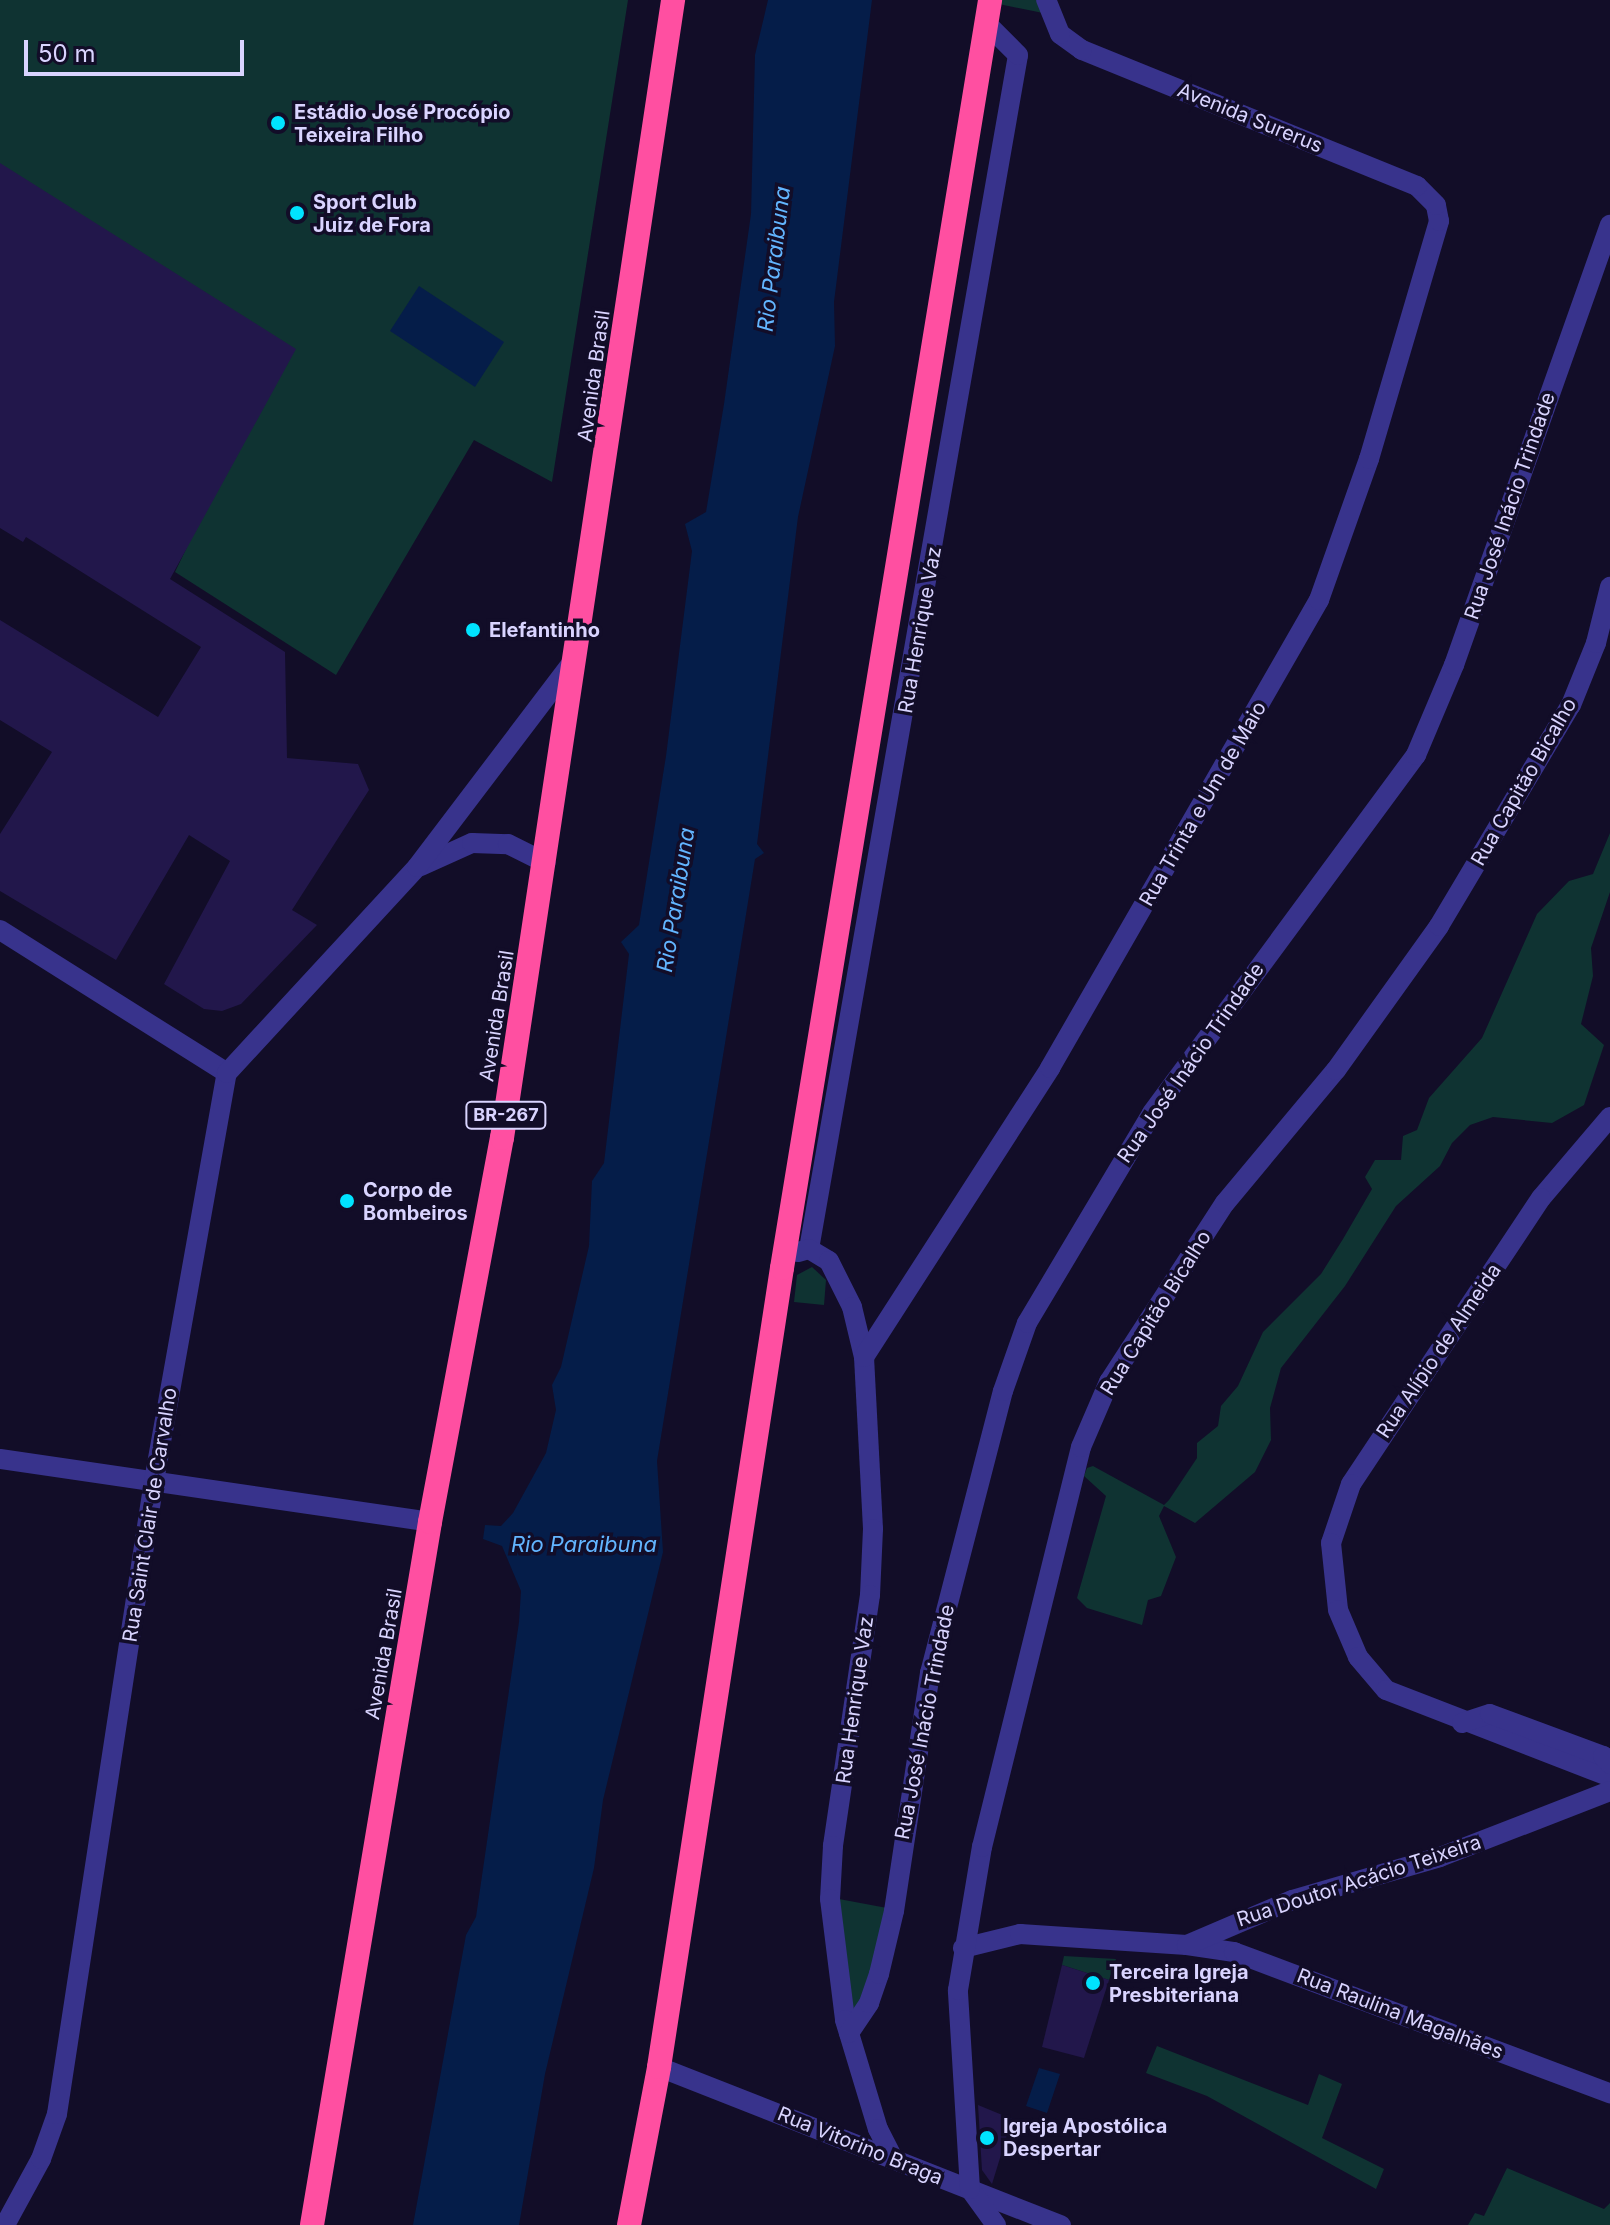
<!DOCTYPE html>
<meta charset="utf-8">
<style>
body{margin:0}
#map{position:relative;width:1610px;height:2225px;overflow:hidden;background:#120d28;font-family:Inter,sans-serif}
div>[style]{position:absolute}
.green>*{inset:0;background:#0f3332}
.water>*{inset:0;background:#051d49}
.building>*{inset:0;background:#22174b}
.minor>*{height:20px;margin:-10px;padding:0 10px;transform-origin:10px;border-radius:10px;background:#38338c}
.highway>*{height:24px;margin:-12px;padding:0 12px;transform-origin:12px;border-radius:12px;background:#ff4fa1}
.dots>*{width:22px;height:22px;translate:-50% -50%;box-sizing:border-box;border:4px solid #120d28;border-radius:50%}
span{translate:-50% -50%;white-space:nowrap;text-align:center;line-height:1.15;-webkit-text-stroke:7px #120d28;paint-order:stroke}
.shield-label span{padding:2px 6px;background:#120d28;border:2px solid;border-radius:6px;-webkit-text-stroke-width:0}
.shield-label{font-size:18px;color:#d9d4ff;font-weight:700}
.poi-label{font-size:20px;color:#d9d4ff;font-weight:700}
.left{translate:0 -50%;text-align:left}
.street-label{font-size:20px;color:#d9d4ff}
.water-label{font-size:22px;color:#62b5ff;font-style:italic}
.scale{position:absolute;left:24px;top:40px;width:220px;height:36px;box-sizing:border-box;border:4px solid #d9d4ff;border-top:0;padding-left:10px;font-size:24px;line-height:28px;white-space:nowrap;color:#d9d4ff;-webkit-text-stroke:6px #120d28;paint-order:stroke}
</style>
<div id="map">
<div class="green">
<div style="clip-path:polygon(0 0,628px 0,552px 482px,474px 440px,336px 675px,175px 572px,187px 547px,0 426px)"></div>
<div style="clip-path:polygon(1046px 0,1048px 14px,989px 2px,990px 0)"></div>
<div style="clip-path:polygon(1610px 833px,1610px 892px,1591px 948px,1593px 976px,1581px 1024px,1604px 1045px,1584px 1105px,1552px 1123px,1493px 1117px,1470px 1125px,1452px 1143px,1440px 1166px,1396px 1206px,1345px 1286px,1281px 1368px,1270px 1408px,1271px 1440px,1255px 1472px,1195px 1523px,1164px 1506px,1159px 1516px,1176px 1557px,1161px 1596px,1148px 1600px,1142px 1625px,1087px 1608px,1077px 1598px,1106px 1496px,1084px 1476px,1087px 1468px,1093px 1466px,1164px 1505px,1169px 1500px,1197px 1458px,1197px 1443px,1218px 1426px,1221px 1406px,1238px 1386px,1263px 1332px,1321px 1274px,1343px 1239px,1372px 1189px,1365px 1177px,1375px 1160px,1401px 1160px,1403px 1136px,1417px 1130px,1429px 1098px,1482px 1038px,1537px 914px,1569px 881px,1593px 874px)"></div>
<div style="clip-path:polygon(812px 1267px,826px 1280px,824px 1305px,794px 1302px,797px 1275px)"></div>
<div style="clip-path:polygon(839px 1899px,887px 1908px,871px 1988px,850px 2022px)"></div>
<div style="clip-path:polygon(1064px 1956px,1116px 1959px,1109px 1980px,1062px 1965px)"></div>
<div style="clip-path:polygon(1157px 2046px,1308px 2105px,1319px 2074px,1342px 2084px,1322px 2138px,1384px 2169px,1376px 2189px,1207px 2096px,1146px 2073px)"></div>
<div style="clip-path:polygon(1507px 2168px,1604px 2209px,1610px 2203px,1610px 2225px,1468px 2225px,1475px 2213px,1484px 2216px)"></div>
</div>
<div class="water">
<div style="clip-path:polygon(768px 0,872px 0,834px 302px,835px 346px,798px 517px,757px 844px,764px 853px,755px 859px,657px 1461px,663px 1552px,603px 1800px,594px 1868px,545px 2074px,519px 2225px,413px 2225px,466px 1935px,476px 1917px,519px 1622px,521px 1591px,502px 1546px,483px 1539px,485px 1525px,501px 1526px,513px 1513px,546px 1453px,556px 1410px,552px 1385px,561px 1367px,589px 1246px,592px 1181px,604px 1163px,629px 954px,621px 942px,639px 925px,666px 756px,692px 551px,685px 524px,706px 512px,724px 404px,751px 214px,755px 55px)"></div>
<div style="clip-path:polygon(419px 286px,504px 342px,475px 387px,390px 331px)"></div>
<div style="clip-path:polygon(1039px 2068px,1060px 2074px,1047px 2113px,1026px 2106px)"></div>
</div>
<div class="building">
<div style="clip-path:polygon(0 163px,296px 349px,170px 579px,285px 652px,287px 758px,358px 764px,369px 790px,292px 910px,317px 925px,241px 1004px,222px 1011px,204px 1009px,164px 984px,230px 861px,189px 835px,116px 960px,0 891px,0 834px,52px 752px,0 720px,0 620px,158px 717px,201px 647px,26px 537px,23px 542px,0 528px)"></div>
<div style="clip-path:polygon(1062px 1965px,1109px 1980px,1084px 2058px,1042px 2047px)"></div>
<div style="clip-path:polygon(978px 2105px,1012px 2119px,992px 2184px,982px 2170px)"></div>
</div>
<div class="minor">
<div style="left:421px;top:866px;width:56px;rotate:-24.3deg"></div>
<div style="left:472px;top:843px;width:36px;rotate:2deg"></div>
<div style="left:508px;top:844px;width:42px;rotate:26.6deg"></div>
<div style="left:0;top:930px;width:268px;rotate:32.2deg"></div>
<div style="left:1610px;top:1117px;width:106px;rotate:130.4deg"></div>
<div style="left:1541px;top:1198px;width:343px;rotate:123.6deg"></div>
<div style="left:1351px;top:1484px;width:62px;rotate:108.7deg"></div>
<div style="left:1331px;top:1543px;width:67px;rotate:84deg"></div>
<div style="left:1338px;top:1610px;width:51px;rotate:66.9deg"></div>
<div style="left:1358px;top:1657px;width:43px;rotate:49.7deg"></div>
<div style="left:1386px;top:1690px;width:240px;rotate:21.2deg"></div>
<div style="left:809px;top:1249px;width:1212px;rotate:-80.07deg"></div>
<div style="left:1018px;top:55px;width:45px;rotate:-135deg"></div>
<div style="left:798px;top:1252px;width:11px;rotate:-15deg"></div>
<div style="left:809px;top:1249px;width:23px;rotate:31deg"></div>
<div style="left:829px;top:1261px;width:51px;rotate:63.4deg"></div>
<div style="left:852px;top:1307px;width:51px;rotate:76.5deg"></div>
<div style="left:864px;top:1357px;width:172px;rotate:87deg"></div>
<div style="left:873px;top:1529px;width:66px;rotate:92.6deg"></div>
<div style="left:870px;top:1595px;width:254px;rotate:98.4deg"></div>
<div style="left:833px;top:1846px;width:53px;rotate:93.2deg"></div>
<div style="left:830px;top:1899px;width:122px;rotate:82.9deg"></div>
<div style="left:845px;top:2020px;width:114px;rotate:73.2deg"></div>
<div style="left:878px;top:2129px;width:33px;rotate:63deg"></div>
<div style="left:864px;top:1357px;width:344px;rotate:-57.2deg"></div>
<div style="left:1050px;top:1068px;width:540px;rotate:-60.11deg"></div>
<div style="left:1319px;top:600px;width:150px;rotate:-70.5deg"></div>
<div style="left:1369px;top:459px;width:248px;rotate:-73.6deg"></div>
<div style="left:1439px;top:221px;width:16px;rotate:-101deg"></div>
<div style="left:1436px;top:205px;width:27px;rotate:-135deg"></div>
<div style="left:1417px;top:186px;width:362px;rotate:-157.9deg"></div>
<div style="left:1082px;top:50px;width:27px;rotate:-144deg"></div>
<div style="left:1060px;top:34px;width:37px;rotate:-112deg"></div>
<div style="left:0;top:1459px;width:435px;rotate:8.3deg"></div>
<div style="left:1462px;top:1723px;width:29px;rotate:-18deg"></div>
<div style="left:1490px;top:1714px;width:121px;rotate:20.4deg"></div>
<div style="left:1603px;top:1756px;width:11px;rotate:49deg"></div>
<div style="left:1187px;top:1945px;width:48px;rotate:8.5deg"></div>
<div style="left:1234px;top:1952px;width:402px;rotate:20.6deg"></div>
<div style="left:963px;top:1948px;width:59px;rotate:-13.8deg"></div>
<div style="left:1020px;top:1934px;width:167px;rotate:3.8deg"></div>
<div style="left:1187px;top:1945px;width:114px;rotate:-23.2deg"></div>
<div style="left:1292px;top:1900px;width:154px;rotate:-16.2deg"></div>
<div style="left:1440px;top:1857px;width:182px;rotate:-21.2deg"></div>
<div style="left:849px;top:2033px;width:36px;rotate:-56deg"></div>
<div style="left:869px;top:2003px;width:31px;rotate:-71deg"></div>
<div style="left:879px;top:1974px;width:65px;rotate:-76.6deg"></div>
<div style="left:894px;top:1911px;width:241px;rotate:-81.4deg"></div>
<div style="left:930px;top:1673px;width:291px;rotate:-75.5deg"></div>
<div style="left:1003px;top:1391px;width:72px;rotate:-70.6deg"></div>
<div style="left:1027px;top:1323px;width:244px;rotate:-59.2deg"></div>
<div style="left:1152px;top:1113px;width:445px;rotate:-53.6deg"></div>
<div style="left:1416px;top:755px;width:98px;rotate:-67.1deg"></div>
<div style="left:1454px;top:665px;width:467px;rotate:-70.5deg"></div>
<div style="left:659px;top:2067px;width:432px;rotate:21.5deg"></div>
<div style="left:5px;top:2225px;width:75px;rotate:-61.4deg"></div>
<div style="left:41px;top:2159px;width:48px;rotate:-70.4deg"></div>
<div style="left:57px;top:2114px;width:640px;rotate:-81.29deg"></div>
<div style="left:154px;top:1481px;width:414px;rotate:-79.9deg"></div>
<div style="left:227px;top:1073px;width:280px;rotate:-47.3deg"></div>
<div style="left:417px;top:867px;width:261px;rotate:-52.8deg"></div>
<div style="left:996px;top:2225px;width:44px;rotate:-125.8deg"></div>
<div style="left:970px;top:2189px;width:199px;rotate:-93.5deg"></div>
<div style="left:958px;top:1990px;width:145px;rotate:-80.5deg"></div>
<div style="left:982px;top:1847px;width:412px;rotate:-76.1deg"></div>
<div style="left:1081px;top:1447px;width:71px;rotate:-66.7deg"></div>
<div style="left:1109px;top:1382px;width:213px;rotate:-57.1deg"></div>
<div style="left:1225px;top:1203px;width:173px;rotate:-50.2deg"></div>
<div style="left:1336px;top:1070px;width:177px;rotate:-54.4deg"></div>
<div style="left:1439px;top:926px;width:257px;rotate:-59.2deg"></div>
<div style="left:1571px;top:705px;width:67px;rotate:-68deg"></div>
<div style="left:1596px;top:643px;width:58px;rotate:-76deg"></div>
</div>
<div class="highway">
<div style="left:312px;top:2225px;width:713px;rotate:-80.47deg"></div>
<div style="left:430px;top:1522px;width:391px;rotate:-79.4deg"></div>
<div style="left:502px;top:1138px;width:1151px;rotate:-81.45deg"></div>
<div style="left:629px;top:2225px;width:161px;rotate:-79.2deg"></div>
<div style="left:659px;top:2067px;width:808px;rotate:-81.25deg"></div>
<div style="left:782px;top:1268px;width:1285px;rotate:-80.68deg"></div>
</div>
<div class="dots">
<div style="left:278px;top:123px;background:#00e3ff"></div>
<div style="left:297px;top:213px;background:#00e3ff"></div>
<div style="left:473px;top:630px;background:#00e3ff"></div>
<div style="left:347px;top:1201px;background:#00e3ff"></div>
<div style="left:1093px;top:1983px;background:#00e3ff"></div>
<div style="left:987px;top:2138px;background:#00e3ff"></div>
</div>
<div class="shield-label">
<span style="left:506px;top:1115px">BR-267</span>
</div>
<div class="poi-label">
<span class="left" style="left:294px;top:124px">Estádio José Procópio<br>Teixeira Filho</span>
<span class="left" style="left:313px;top:214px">Sport Club<br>Juiz de Fora</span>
<span class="left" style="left:489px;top:630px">Elefantinho</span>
<span class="left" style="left:363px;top:1202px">Corpo de<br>Bombeiros</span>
<span class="left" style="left:1109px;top:1984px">Terceira Igreja<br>Presbiteriana</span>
<span class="left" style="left:1003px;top:2138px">Igreja Apostólica<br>Despertar</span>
</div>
<div class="street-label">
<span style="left:1250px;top:118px;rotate:22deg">Avenida Surerus</span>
<span style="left:594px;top:376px;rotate:-82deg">Avenida Brasil</span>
<span style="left:1510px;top:506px;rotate:-71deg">Rua José Inácio Trindade</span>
<span style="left:920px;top:630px;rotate:-80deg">Rua Henrique Vaz</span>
<span style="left:1524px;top:782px;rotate:-60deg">Rua Capitão Bicalho</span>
<span style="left:1203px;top:804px;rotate:-60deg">Rua Trinta e Um de Maio</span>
<span style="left:497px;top:1016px;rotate:-81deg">Avenida Brasil</span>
<span style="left:1191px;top:1063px;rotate:-55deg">Rua José Inácio Trindade</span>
<span style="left:1156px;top:1313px;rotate:-58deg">Rua Capitão Bicalho</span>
<span style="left:1439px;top:1351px;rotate:-56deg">Rua Alípio de Almeida</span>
<span style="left:150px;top:1515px;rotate:-81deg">Rua Saint Clair de Carvalho</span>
<span style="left:384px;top:1654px;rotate:-80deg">Avenida Brasil</span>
<span style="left:855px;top:1700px;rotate:-82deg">Rua Henrique Vaz</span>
<span style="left:925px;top:1722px;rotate:-79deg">Rua José Inácio Trindade</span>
<span style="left:1359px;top:1881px;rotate:-18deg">Rua Doutor Acácio Teixeira</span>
<span style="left:1400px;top:2014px;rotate:21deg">Rua Raulina Magalhães</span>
<span style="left:860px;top:2146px;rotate:22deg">Rua Vitorino Braga</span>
</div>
<div class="water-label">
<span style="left:774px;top:259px;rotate:-83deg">Rio Paraibuna</span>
<span style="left:676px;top:900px;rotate:-81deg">Rio Paraibuna</span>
<span style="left:584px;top:1545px">Rio Paraibuna</span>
</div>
<div class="scale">50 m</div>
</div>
